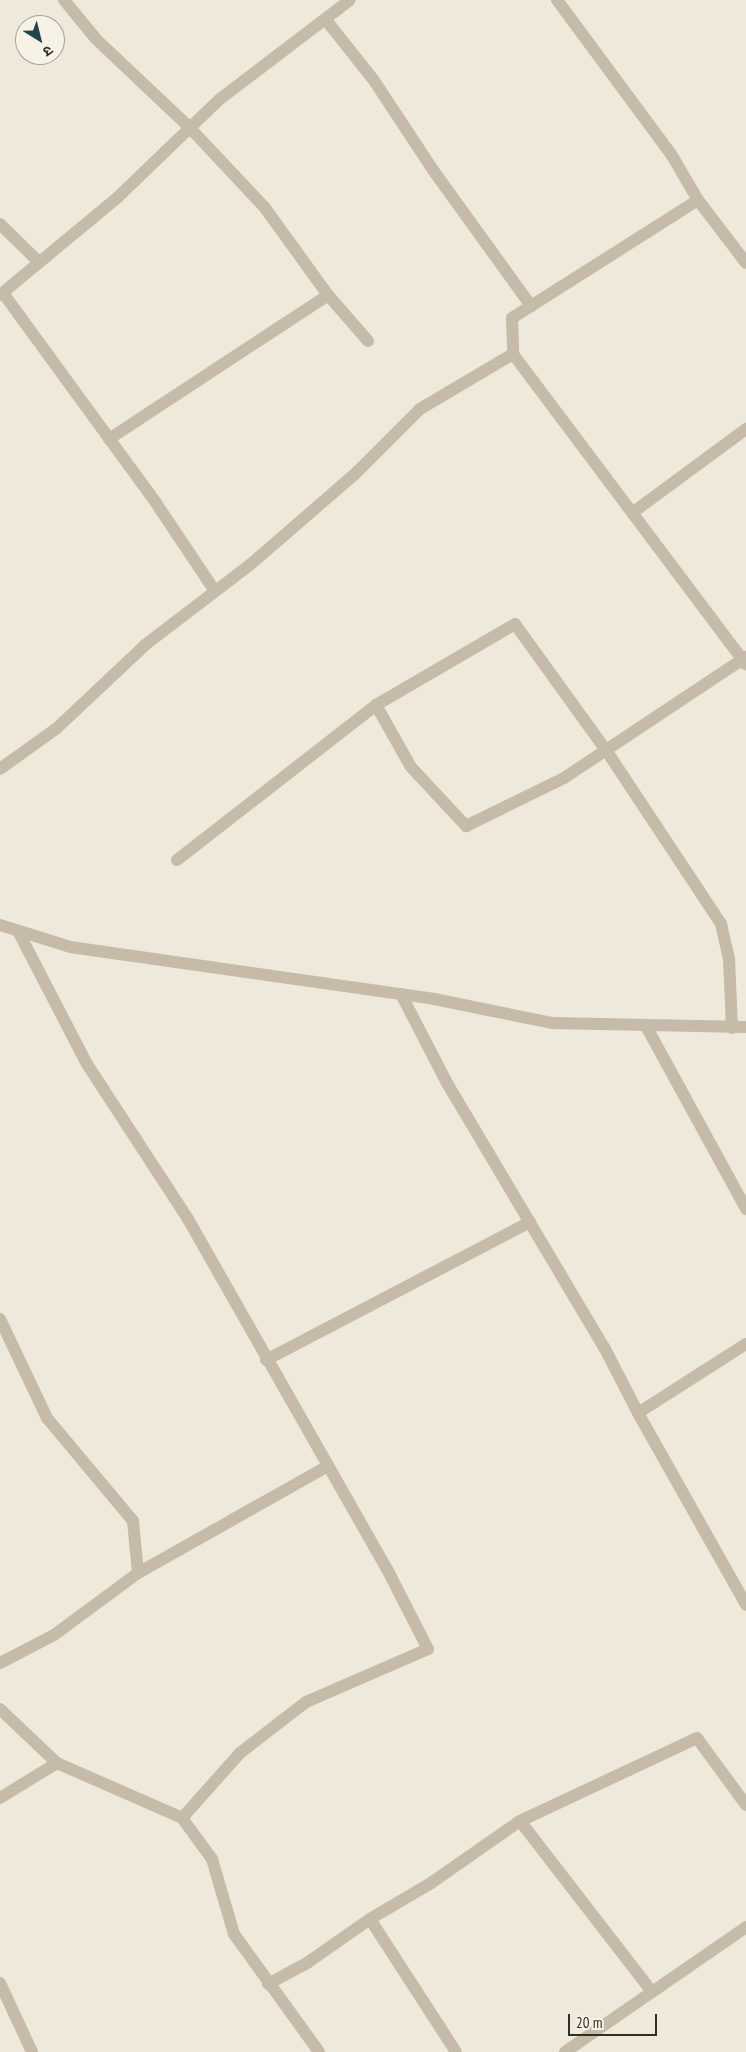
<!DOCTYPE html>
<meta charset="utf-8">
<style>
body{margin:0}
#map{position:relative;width:746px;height:2052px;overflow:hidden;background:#eee9da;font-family:"PT Sans Narrow","Noto Sans Devanagari",sans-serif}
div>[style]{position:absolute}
.minor>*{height:12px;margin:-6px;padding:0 6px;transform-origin:6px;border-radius:6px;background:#c5bba8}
.tertiary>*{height:12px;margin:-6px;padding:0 6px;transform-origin:6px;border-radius:6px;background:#c5bba8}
span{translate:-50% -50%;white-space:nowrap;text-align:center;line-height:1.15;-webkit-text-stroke:5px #f7f2e6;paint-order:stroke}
.north{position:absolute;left:15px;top:15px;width:50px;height:50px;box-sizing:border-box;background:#f7f2e6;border:1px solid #a9a39a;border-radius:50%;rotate:144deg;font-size:14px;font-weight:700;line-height:20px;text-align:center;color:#332d27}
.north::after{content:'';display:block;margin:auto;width:18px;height:22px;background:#21444f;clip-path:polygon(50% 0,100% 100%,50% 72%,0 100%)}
.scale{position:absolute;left:568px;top:2014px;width:89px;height:22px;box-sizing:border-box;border:2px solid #332d27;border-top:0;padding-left:6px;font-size:15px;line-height:18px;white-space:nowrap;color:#332d27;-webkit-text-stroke:4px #f7f2e6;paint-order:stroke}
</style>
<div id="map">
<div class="minor">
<div style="left:64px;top:0;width:50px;rotate:50.6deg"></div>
<div style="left:96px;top:39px;width:129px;rotate:43.4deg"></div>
<div style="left:190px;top:128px;width:110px;rotate:46.8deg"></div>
<div style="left:265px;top:208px;width:107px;rotate:54.1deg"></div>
<div style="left:328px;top:295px;width:61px;rotate:49deg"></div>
<div style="left:557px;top:0;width:192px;rotate:53.5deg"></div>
<div style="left:671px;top:154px;width:53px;rotate:59.6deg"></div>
<div style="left:698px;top:200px;width:220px;rotate:147.6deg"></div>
<div style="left:512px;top:318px;width:36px;rotate:88deg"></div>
<div style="left:513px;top:354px;width:388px;rotate:53.1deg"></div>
<div style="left:326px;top:20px;width:75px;rotate:51.5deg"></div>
<div style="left:373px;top:79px;width:109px;rotate:56.6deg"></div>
<div style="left:433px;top:170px;width:168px;rotate:54.2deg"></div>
<div style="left:698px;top:200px;width:79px;rotate:52.7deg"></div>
<div style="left:0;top:224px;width:54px;rotate:44.3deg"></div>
<div style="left:3px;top:293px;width:260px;rotate:53.9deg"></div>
<div style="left:156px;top:503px;width:106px;rotate:56.2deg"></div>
<div style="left:109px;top:439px;width:262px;rotate:-33.3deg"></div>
<div style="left:632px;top:513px;width:142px;rotate:-36.4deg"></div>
<div style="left:376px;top:705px;width:161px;rotate:-30.2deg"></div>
<div style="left:515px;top:624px;width:155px;rotate:54.2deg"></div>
<div style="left:606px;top:750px;width:209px;rotate:56.5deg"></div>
<div style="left:721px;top:924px;width:36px;rotate:77deg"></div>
<div style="left:729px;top:959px;width:69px;rotate:87.5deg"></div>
<div style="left:0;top:769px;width:70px;rotate:-35.7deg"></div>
<div style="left:57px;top:728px;width:121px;rotate:-43.3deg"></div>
<div style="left:145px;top:645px;width:133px;rotate:-37.4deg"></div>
<div style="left:251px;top:564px;width:138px;rotate:-40.9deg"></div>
<div style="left:355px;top:474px;width:92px;rotate:-45deg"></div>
<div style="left:420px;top:409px;width:108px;rotate:-30.6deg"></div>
<div style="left:177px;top:860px;width:252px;rotate:-37.9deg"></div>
<div style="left:376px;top:705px;width:71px;rotate:60.6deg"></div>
<div style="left:411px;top:767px;width:81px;rotate:47deg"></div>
<div style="left:466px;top:826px;width:109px;rotate:-26.1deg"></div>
<div style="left:564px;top:778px;width:219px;rotate:-33.6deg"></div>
<div style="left:0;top:925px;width:73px;rotate:17.4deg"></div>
<div style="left:70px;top:947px;width:368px;rotate:8.1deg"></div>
<div style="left:434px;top:999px;width:120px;rotate:11.5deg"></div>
<div style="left:552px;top:1023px;width:194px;rotate:1.2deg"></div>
<div style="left:18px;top:931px;width:150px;rotate:62.6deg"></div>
<div style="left:87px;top:1064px;width:185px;rotate:56.9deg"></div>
<div style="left:188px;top:1219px;width:403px;rotate:60.4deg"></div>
<div style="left:387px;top:1569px;width:90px;rotate:62.9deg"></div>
<div style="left:428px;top:1649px;width:133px;rotate:156.5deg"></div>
<div style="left:306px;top:1702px;width:83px;rotate:142.3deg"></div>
<div style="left:240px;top:1753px;width:87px;rotate:131.7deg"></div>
<div style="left:401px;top:994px;width:100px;rotate:62.7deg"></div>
<div style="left:447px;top:1083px;width:307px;rotate:59.3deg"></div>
<div style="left:604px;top:1347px;width:74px;rotate:62.7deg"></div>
<div style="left:638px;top:1413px;width:220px;rotate:60.6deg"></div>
<div style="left:646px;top:1026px;width:209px;rotate:61.3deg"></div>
<div style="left:0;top:1319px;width:110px;rotate:64.6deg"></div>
<div style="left:47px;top:1418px;width:134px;rotate:50.1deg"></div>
<div style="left:133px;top:1521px;width:52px;rotate:84.5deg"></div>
<div style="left:138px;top:1573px;width:104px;rotate:143.6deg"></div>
<div style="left:54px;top:1635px;width:61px;rotate:152.6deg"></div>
<div style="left:266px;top:1360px;width:298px;rotate:-27.6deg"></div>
<div style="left:638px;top:1413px;width:128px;rotate:-32.6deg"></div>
<div style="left:138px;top:1573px;width:218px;rotate:-29.4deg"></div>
<div style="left:0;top:1709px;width:79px;rotate:43.5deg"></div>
<div style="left:0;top:1798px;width:67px;rotate:-31.6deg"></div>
<div style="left:57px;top:1763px;width:137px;rotate:23.7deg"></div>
<div style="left:182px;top:1818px;width:51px;rotate:53.8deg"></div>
<div style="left:212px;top:1859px;width:78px;rotate:73.7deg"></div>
<div style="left:234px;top:1934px;width:145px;rotate:54.2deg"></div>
<div style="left:520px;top:1821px;width:216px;rotate:52.3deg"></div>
<div style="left:370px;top:1919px;width:71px;rotate:-30.5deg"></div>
<div style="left:431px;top:1883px;width:108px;rotate:-34.9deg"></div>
<div style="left:520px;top:1821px;width:195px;rotate:-25.1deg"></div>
<div style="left:697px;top:1738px;width:83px;rotate:53.8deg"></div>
<div style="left:0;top:1983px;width:76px;rotate:65.1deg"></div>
<div style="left:268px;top:1984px;width:44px;rotate:-28.3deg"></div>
<div style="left:307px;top:1963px;width:77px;rotate:-34.9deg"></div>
<div style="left:370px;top:1919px;width:158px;rotate:57.1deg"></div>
<div style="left:565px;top:2052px;width:220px;rotate:-34.6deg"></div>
</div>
<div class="tertiary">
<div style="left:0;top:295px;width:153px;rotate:-39.7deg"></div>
<div style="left:118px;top:197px;width:141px;rotate:-43.9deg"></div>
<div style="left:220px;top:99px;width:163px;rotate:-37.3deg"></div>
</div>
<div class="north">उ</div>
<div class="scale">20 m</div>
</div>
